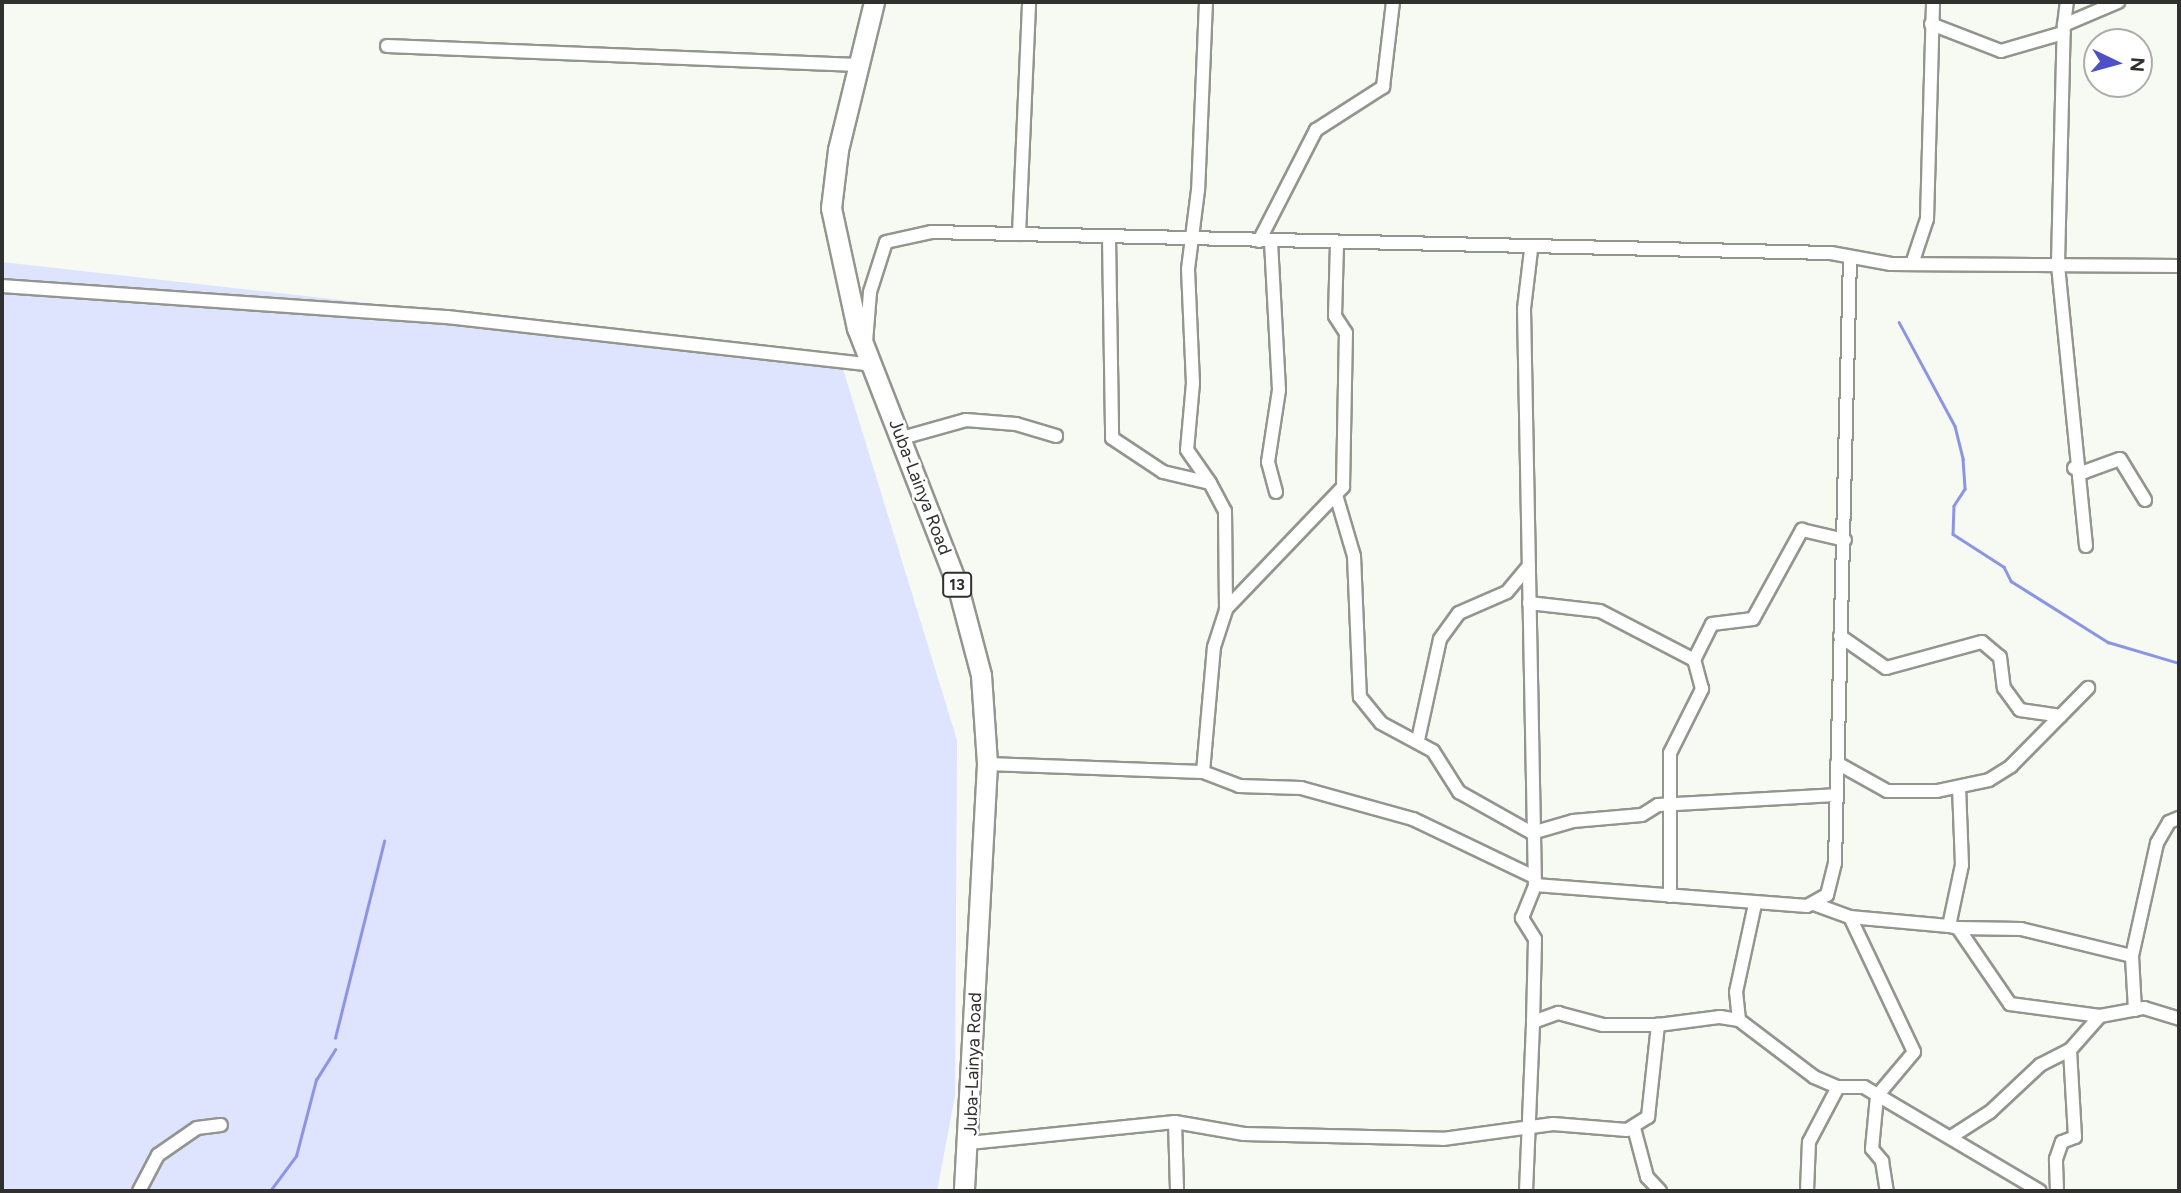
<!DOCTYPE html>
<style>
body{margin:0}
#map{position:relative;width:2181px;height:1193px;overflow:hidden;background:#f7faf3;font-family:Figtree,sans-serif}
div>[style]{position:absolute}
.green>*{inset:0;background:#dee3fe}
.stream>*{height:2.5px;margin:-1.25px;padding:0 1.25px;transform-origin:1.25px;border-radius:1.25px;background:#8b95e4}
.roads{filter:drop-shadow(2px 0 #93958f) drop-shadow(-2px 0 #93958f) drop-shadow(0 2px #93958f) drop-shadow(0 -2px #93958f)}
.minor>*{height:12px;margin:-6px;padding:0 6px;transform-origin:6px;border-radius:6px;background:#fff}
.primary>*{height:19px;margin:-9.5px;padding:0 9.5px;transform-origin:9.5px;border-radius:9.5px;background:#fff}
span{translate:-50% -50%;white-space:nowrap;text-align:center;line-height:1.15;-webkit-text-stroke:5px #fff;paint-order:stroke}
.shield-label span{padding:2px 5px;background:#fff;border:2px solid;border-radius:5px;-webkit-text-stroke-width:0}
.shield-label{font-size:16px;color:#30312e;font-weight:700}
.street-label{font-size:18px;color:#30312e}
.frame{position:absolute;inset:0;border:4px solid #30312e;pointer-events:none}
.north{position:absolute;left:2083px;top:28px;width:70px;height:70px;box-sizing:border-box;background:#fff;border:2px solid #acadab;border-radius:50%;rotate:95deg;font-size:19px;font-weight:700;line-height:28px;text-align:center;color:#30312e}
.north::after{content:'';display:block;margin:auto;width:24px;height:32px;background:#4e50c7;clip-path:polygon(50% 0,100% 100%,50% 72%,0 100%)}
</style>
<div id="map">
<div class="green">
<div style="clip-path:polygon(2px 262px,839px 356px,957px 740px,955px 1096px,937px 1191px,2px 1191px)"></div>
</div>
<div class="stream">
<div style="left:1899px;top:322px;width:118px;rotate:61.7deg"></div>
<div style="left:1955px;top:426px;width:34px;rotate:76deg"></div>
<div style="left:1963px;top:459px;width:30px;rotate:86deg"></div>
<div style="left:1965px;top:489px;width:20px;rotate:123deg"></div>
<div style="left:1954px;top:506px;width:28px;rotate:92deg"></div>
<div style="left:1953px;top:534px;width:61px;rotate:32.9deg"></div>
<div style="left:2004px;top:567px;width:16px;rotate:63deg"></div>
<div style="left:2011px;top:581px;width:115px;rotate:32.2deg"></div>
<div style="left:2108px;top:642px;width:74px;rotate:16.5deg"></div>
<div style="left:335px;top:1038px;width:203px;rotate:-76deg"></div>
<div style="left:270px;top:1191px;width:44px;rotate:-53.4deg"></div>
<div style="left:296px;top:1156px;width:79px;rotate:-75.3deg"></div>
<div style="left:316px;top:1080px;width:36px;rotate:-58deg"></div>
</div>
<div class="roads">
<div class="minor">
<div style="left:1206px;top:2px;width:188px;rotate:92.4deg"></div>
<div style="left:1198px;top:190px;width:80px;rotate:97.2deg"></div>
<div style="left:1188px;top:269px;width:114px;rotate:87.5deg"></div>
<div style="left:1193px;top:383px;width:67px;rotate:95.1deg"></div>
<div style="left:1187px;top:450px;width:40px;rotate:55.1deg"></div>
<div style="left:1931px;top:24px;width:75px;rotate:21.1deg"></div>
<div style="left:2001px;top:51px;width:65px;rotate:-16.2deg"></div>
<div style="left:2064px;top:25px;width:23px;rotate:-83deg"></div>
<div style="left:387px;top:46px;width:471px;rotate:2.3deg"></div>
<div style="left:1019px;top:234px;width:232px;rotate:-87.5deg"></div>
<div style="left:1109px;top:237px;width:201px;rotate:89.1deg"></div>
<div style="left:1112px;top:438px;width:61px;rotate:33.7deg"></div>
<div style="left:1163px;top:472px;width:48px;rotate:13.2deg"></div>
<div style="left:1210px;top:483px;width:32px;rotate:62deg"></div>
<div style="left:1225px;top:511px;width:98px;rotate:89.4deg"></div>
<div style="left:1259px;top:241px;width:125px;rotate:-62.8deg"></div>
<div style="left:1316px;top:130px;width:80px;rotate:-32.7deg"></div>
<div style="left:1383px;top:87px;width:86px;rotate:-83.3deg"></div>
<div style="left:1271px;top:242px;width:148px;rotate:86.9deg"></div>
<div style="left:1279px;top:390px;width:73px;rotate:98.7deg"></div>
<div style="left:1268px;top:462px;width:31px;rotate:75deg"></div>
<div style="left:1531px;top:250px;width:59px;rotate:96.8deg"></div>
<div style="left:1524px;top:309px;width:576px;rotate:88.91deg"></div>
<div style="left:1535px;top:885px;width:273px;rotate:4.4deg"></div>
<div style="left:1807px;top:906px;width:23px;rotate:-29deg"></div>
<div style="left:1827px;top:895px;width:33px;rotate:-76deg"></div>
<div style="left:1835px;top:863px;width:606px;rotate:-88.58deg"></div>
<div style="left:1912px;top:264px;width:47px;rotate:-71.6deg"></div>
<div style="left:1927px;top:219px;width:217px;rotate:-88.4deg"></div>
<div style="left:2px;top:286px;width:446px;rotate:4deg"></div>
<div style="left:447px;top:317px;width:430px;rotate:6.4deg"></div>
<div style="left:866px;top:342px;width:50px;rotate:-85.4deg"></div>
<div style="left:870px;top:292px;width:52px;rotate:-72.3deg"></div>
<div style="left:886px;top:242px;width:46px;rotate:-12.5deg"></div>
<div style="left:931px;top:232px;width:900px;rotate:1.34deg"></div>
<div style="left:1831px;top:253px;width:61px;rotate:10.4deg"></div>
<div style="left:1891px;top:264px;width:288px;rotate:0.4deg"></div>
<div style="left:902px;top:438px;width:66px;rotate:-15.7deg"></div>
<div style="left:966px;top:420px;width:50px;rotate:4.6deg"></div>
<div style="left:1016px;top:424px;width:42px;rotate:16.7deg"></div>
<div style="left:2074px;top:468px;width:11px;rotate:22deg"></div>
<div style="left:2084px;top:472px;width:38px;rotate:-20deg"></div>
<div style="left:2120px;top:459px;width:48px;rotate:58.6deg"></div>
<div style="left:1336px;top:495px;width:64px;rotate:73.6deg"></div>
<div style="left:1354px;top:556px;width:141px;rotate:87.6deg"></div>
<div style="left:1360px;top:697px;width:33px;rotate:51deg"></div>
<div style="left:1381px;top:723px;width:59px;rotate:28.3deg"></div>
<div style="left:1433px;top:751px;width:49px;rotate:57.6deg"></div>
<div style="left:1459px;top:792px;width:84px;rotate:29.3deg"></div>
<div style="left:1532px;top:833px;width:43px;rotate:-16.3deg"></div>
<div style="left:1573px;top:821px;width:69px;rotate:-5deg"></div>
<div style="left:1642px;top:815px;width:19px;rotate:-32deg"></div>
<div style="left:1658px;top:805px;width:177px;rotate:-3.2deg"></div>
<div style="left:2086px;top:546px;width:284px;rotate:-95.7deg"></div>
<div style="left:2058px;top:263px;width:238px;rotate:-88.6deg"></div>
<div style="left:2064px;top:25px;width:59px;rotate:-23.1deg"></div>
<div style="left:1529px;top:603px;width:71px;rotate:6.4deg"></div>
<div style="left:1600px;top:611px;width:106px;rotate:27.5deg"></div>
<div style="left:1840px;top:636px;width:56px;rotate:34.8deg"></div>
<div style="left:1886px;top:668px;width:99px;rotate:-15.2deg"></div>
<div style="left:1982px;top:642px;width:23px;rotate:40deg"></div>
<div style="left:2000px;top:657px;width:31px;rotate:83deg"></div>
<div style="left:2004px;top:688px;width:27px;rotate:54deg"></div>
<div style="left:2020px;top:710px;width:41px;rotate:8.3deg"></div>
<div style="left:1418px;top:740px;width:103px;rotate:-77.7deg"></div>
<div style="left:1440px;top:639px;width:32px;rotate:-54deg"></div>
<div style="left:1459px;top:613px;width:52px;rotate:-23.6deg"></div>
<div style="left:1507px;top:592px;width:34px;rotate:-50deg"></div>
<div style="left:1837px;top:763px;width:57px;rotate:29.2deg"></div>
<div style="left:1887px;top:791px;width:50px"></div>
<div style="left:1937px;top:791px;width:53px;rotate:-11.9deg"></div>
<div style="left:1989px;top:780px;width:26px;rotate:-32deg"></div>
<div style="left:2011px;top:766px;width:110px;rotate:-45.4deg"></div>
<div style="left:987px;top:764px;width:216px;rotate:2.1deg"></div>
<div style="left:1203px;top:772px;width:125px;rotate:-85deg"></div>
<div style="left:1214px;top:647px;width:40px;rotate:-72deg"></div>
<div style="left:1226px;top:609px;width:169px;rotate:-46.2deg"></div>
<div style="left:1343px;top:487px;width:154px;rotate:-88.9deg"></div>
<div style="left:1346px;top:333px;width:20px;rotate:-123deg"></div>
<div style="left:1335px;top:316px;width:70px;rotate:-88.4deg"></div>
<div style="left:1203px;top:772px;width:39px;rotate:21deg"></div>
<div style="left:1239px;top:786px;width:62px;rotate:1.8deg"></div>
<div style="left:1301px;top:788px;width:116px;rotate:15.5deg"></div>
<div style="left:1413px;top:819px;width:130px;rotate:25.6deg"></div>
<div style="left:1670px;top:896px;width:143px;rotate:-90deg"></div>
<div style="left:1670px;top:753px;width:72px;rotate:-63.4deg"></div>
<div style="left:1702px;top:689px;width:30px;rotate:-105deg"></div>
<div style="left:1694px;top:660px;width:40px;rotate:-63.4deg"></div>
<div style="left:1712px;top:624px;width:41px;rotate:-7deg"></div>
<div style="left:1753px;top:619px;width:102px;rotate:-61.2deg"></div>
<div style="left:1802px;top:530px;width:44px;rotate:13.1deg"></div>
<div style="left:1814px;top:904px;width:38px;rotate:20deg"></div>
<div style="left:1850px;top:917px;width:149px;rotate:64.6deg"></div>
<div style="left:1914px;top:1052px;width:57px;rotate:130.1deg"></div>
<div style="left:1877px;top:1096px;width:53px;rotate:95.4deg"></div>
<div style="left:1872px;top:1149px;width:16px;rotate:50deg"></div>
<div style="left:1882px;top:1161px;width:30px;rotate:81deg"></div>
<div style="left:1850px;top:917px;width:99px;rotate:5.2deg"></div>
<div style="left:1949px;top:926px;width:62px;rotate:-78deg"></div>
<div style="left:1962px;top:865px;width:77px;rotate:-92.2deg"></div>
<div style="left:1949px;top:926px;width:9px;rotate:13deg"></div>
<div style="left:1958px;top:928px;width:92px;rotate:55.6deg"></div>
<div style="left:2010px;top:1004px;width:91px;rotate:7.6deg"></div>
<div style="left:1958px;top:928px;width:63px;rotate:0.9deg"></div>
<div style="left:2021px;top:929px;width:114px;rotate:13.7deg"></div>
<div style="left:2135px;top:1010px;width:54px;rotate:-93.2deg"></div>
<div style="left:2132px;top:956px;width:116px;rotate:-77.5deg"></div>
<div style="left:2157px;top:843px;width:24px;rotate:-60deg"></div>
<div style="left:2169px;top:822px;width:11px;rotate:-22deg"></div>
<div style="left:1739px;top:1020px;width:28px;rotate:-96deg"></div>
<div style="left:1736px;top:992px;width:90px;rotate:-77.8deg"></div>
<div style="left:1533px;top:1022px;width:83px;rotate:-88.6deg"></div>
<div style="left:1535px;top:939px;width:25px;rotate:-122deg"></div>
<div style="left:1522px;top:918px;width:35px;rotate:-68deg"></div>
<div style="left:1175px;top:1122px;width:69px;rotate:88.3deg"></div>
<div style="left:1634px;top:1128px;width:51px;rotate:75.1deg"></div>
<div style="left:1647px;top:1177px;width:19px;rotate:47deg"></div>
<div style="left:1951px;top:1137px;width:46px;rotate:-32.7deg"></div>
<div style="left:1990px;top:1112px;width:69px;rotate:-43.2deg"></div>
<div style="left:2040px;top:1065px;width:34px;rotate:-27deg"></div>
<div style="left:2070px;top:1050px;width:45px;rotate:-48.6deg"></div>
<div style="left:2100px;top:1016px;width:45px;rotate:-10.3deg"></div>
<div style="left:2144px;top:1008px;width:37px;rotate:17deg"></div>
<div style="left:969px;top:1143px;width:207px;rotate:-5.8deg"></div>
<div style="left:1175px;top:1122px;width:70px;rotate:9.9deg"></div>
<div style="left:1244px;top:1134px;width:199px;rotate:1.4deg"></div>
<div style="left:1443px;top:1139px;width:111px;rotate:-7.8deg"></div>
<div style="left:1553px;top:1124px;width:74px;rotate:4.6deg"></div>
<div style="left:1627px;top:1130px;width:25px;rotate:-32deg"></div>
<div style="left:1648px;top:1117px;width:93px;rotate:-83.8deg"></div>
<div style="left:1658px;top:1025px;width:63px;rotate:-7.4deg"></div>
<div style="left:1720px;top:1017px;width:19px;rotate:9deg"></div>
<div style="left:1739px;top:1020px;width:94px;rotate:37.2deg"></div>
<div style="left:1814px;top:1077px;width:26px;rotate:23deg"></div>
<div style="left:1838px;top:1087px;width:26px"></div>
<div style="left:1864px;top:1087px;width:204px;rotate:30.6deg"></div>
<div style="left:139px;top:1191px;width:41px;rotate:-62.2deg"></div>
<div style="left:158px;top:1155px;width:47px;rotate:-34.7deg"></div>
<div style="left:197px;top:1128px;width:24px;rotate:-7deg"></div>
<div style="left:1526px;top:1191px;width:169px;rotate:-87.6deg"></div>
<div style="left:1533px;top:1022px;width:27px;rotate:-20deg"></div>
<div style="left:1558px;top:1013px;width:47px;rotate:14.9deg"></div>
<div style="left:1603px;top:1025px;width:55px"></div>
<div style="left:1807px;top:1191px;width:49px;rotate:-87.7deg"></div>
<div style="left:1809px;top:1142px;width:62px;rotate:-62.2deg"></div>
<div style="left:2057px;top:1191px;width:32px;rotate:-92deg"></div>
<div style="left:2056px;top:1159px;width:18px;rotate:-71deg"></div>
<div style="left:2062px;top:1142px;width:14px;rotate:-21deg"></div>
<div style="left:2075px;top:1137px;width:87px;rotate:-93.3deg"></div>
</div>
<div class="primary">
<div style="left:874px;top:2px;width:152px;rotate:103.7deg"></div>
<div style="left:838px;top:150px;width:58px;rotate:96.9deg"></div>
<div style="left:831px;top:208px;width:123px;rotate:77.8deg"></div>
<div style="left:857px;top:328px;width:275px;rotate:68.7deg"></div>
<div style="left:957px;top:584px;width:94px;rotate:75.2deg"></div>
<div style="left:981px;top:675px;width:89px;rotate:86.1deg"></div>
<div style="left:987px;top:764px;width:428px;rotate:93.1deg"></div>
</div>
</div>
<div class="shield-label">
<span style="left:957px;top:585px">13</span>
</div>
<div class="street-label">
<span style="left:920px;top:487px;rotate:69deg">Juba-Lainya Road</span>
<span style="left:973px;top:1064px;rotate:-88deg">Juba-Lainya Road</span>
</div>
<div class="frame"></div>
<div class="north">N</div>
</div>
